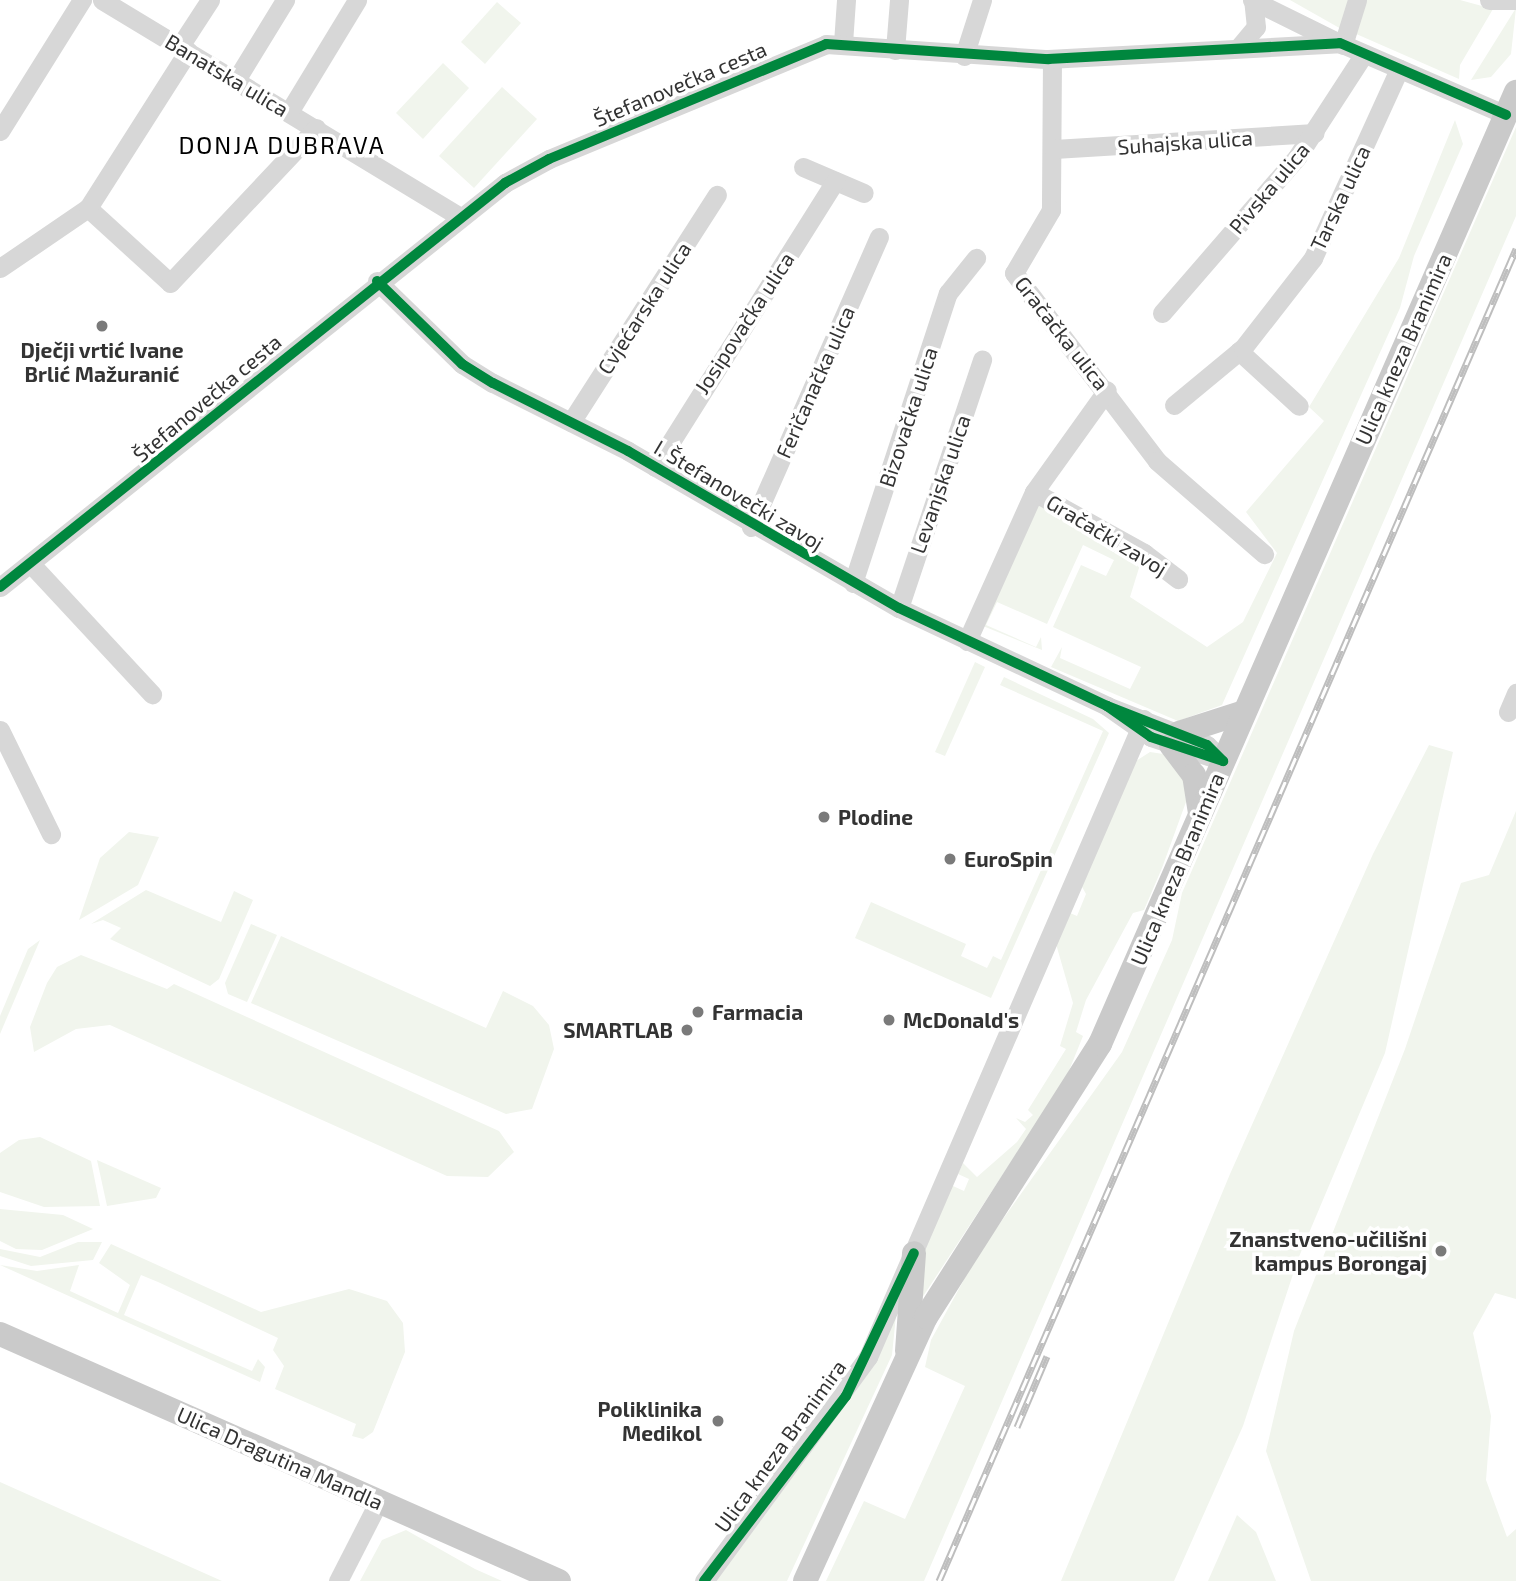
<!DOCTYPE html>
<meta charset="utf-8">
<style>
body{margin:0}
#map{position:relative;width:1516px;height:1581px;overflow:hidden;background:#fff;font-family:"Exo 2",sans-serif}
div>[style]{position:absolute}
.green>*{inset:0;background:#f1f5ed}
.minor>*{height:19px;margin:-9.5px;padding:0 9.5px;transform-origin:9.5px;border-radius:9.5px;background:#d7d7d7}
.major>*{height:24px;margin:-12px;padding:0 12px;transform-origin:12px;border-radius:12px;background:#cacaca}
.rail>*{height:7px;margin-top:-3.5px;transform-origin:0;background:repeating-linear-gradient(90deg,#fff 0 13px,#bebebe 0 26px);box-sizing:border-box;border-block:2px solid #bebebe}
.cycleway>*{height:10px;margin:-5px;padding:0 5px;transform-origin:5px;border-radius:5px;background:#00873e}
.dots>*{width:19px;height:19px;translate:-50% -50%;box-sizing:border-box;border:4px solid #fff;border-radius:50%}
span{translate:-50% -50%;white-space:nowrap;text-align:center;line-height:1.15;-webkit-text-stroke:7px #fff;paint-order:stroke}
.street-label{font-size:21px;color:#333}
.poi-label{font-size:21px;color:#333;font-weight:700}
.left{translate:0 -50%;text-align:left}
.right{translate:-100% -50%;text-align:right}
.quarter-label{font-size:24px;color:#000;letter-spacing:2px}
</style>
<div id="map">
<div class="green">
<div style="clip-path:polygon(1290px 0,1352px 0,1343px 30px)"></div>
<div style="clip-path:polygon(1364px 0,1460px 0,1493px 9px,1460px 65px,1459px 79px,1354px 33px)"></div>
<div style="clip-path:polygon(497px 2px,521px 23px,485px 64px,461px 42px)"></div>
<div style="clip-path:polygon(1516px 8px,1511px 54px,1491px 77px,1471px 80px)"></div>
<div style="clip-path:polygon(443px 63px,469px 88px,423px 139px,396px 113px)"></div>
<div style="clip-path:polygon(502px 87px,537px 119px,474px 188px,439px 156px)"></div>
<div style="clip-path:polygon(1455px 120px,1463px 144px,1414px 256px,1400px 308px,1222px 705px,1178px 721px,1051px 667px,1062px 647px,1060px 658px,1130px 689px,1141px 667px,1053px 627px,1081px 565px,1106px 576px,1114px 560px,1083px 545px,1047px 624px,997px 602px,986px 625px,1036px 647px,1041px 637px,1042px 650px,983px 626px,1038px 499px,1143px 555px,1130px 597px,1207px 647px,1243px 622px,1277px 553px,1246px 512px,1324px 421px,1309px 407px,1399px 258px)"></div>
<div style="clip-path:polygon(1516px 127px,1516px 216px,924px 1581px,826px 1581px,864px 1501px,905px 1519px,965px 1386px,925px 1367px,931px 1340px,978px 1254px,1122px 1052px,1172px 940px,1182px 893px)"></div>
<div style="clip-path:polygon(975px 662px,985px 667px,945px 756px,935px 752px)"></div>
<div style="clip-path:polygon(1004px 677px,1093px 719px,1109px 733px,991px 998px,855px 938px,871px 902px,966px 944px,961px 956px,987px 968px,993px 956px,1001px 960px,1103px 731px,1000px 685px)"></div>
<div style="clip-path:polygon(1429px 745px,1453px 752px,1385px 1053px,1298px 1259px,1243px 1426px,1174px 1581px,1061px 1581px,1230px 1174px,1373px 854px)"></div>
<div style="clip-path:polygon(1150px 752px,1170px 755px,1185px 772px,1186px 802px,1162px 868px,1144px 910px,1133px 913px,1086px 1000px,1076px 1032px,1083px 1036px,1066px 1078px,920px 1301px,922px 1252px,954px 1179px,953px 1186px,964px 1191px,969px 1179px,958px 1174px,963px 1163px,977px 1177px,1017px 1142px,1026px 1129px,1016px 1118px,1025px 1122px,1033px 1115px,1028px 1110px,1066px 1049px,1060px 1046px,1073px 1003px,1056px 944px,1070px 913px,1077px 916px,1086px 894px,1081px 885px,1136px 761px)"></div>
<div style="clip-path:polygon(1516px 811px,1516px 1299px,1495px 1293px,1473px 1333px,1491px 1416px,1486px 1480px,1507px 1537px,1516px 1529px,1516px 1581px,1311px 1581px,1266px 1451px,1294px 1331px,1405px 1049px,1461px 883px,1489px 875px)"></div>
<div style="clip-path:polygon(129px 832px,159px 837px,138px 885px,79px 920px,100px 858px)"></div>
<div style="clip-path:polygon(146px 890px,221px 922px,234px 891px,253px 900px,219px 979px,210px 986px,110px 939px,121px 928px,103px 920px,91px 924px)"></div>
<div style="clip-path:polygon(251px 924px,277px 935px,247px 1002px,228px 994px,225px 983px)"></div>
<div style="clip-path:polygon(281px 936px,486px 1028px,503px 991px,533px 1006px,549px 1025px,554px 1049px,532px 1109px,506px 1114px,251px 1003px)"></div>
<div style="clip-path:polygon(40px 940px,0 1034px,0 1016px,28px 949px)"></div>
<div style="clip-path:polygon(81px 955px,167px 989px,174px 984px,499px 1131px,514px 1152px,488px 1177px,447px 1176px,110px 1025px,76px 1029px,34px 1052px,30px 1027px,47px 983px,57px 967px)"></div>
<div style="clip-path:polygon(40px 1137px,91px 1161px,100px 1206px,44px 1207px,0 1192px,0 1153px,19px 1140px)"></div>
<div style="clip-path:polygon(97px 1160px,161px 1188px,156px 1198px,107px 1206px)"></div>
<div style="clip-path:polygon(0 1209px,63px 1215px,93px 1229px,42px 1250px,16px 1249px,0 1241px)"></div>
<div style="clip-path:polygon(78px 1242px,102px 1242px,93px 1260px,31px 1266px,0 1256px,0 1249px,40px 1257px)"></div>
<div style="clip-path:polygon(111px 1244px,261px 1312px,349px 1289px,387px 1301px,403px 1323px,405px 1352px,373px 1432px,363px 1439px,352px 1436px,356px 1424px,275px 1389px,284px 1366px,273px 1350px,278px 1338px,158px 1282px,141px 1275px,124px 1315px,252px 1371px,258px 1359px,265px 1367px,260px 1382px,0 1265px,37px 1271px,79px 1265px,70px 1291px,118px 1313px,130px 1285px,99px 1263px)"></div>
<div style="clip-path:polygon(896px 1315px,892px 1355px,787px 1581px,712px 1581px,854px 1393px)"></div>
<div style="clip-path:polygon(0 1482px,38px 1499px,222px 1581px,0 1581px)"></div>
<div style="clip-path:polygon(1237px 1515px,1256px 1532px,1276px 1581px,1208px 1581px)"></div>
<div style="clip-path:polygon(406px 1530px,475px 1569px,502px 1581px,360px 1581px,382px 1540px)"></div>
</div>
<div class="minor">
<div style="left:102px;top:0;width:419px;rotate:31.2deg"></div>
<div style="left:1252px;top:0;width:90px;rotate:26.3deg"></div>
<div style="left:1489px;top:0;width:27px"></div>
<div style="left:843px;top:43px;width:43px;rotate:-86deg"></div>
<div style="left:1343px;top:45px;width:47px;rotate:-72.7deg"></div>
<div style="left:180px;top:46px;width:55px;rotate:-56.9deg"></div>
<div style="left:1239px;top:47px;width:26px;rotate:-50deg"></div>
<div style="left:1256px;top:27px;width:27px;rotate:-96deg"></div>
<div style="left:895px;top:50px;width:50px;rotate:-85.4deg"></div>
<div style="left:964px;top:56px;width:59px;rotate:-72.2deg"></div>
<div style="left:1052px;top:59px;width:151px;rotate:90.4deg"></div>
<div style="left:1051px;top:210px;width:73px;rotate:120.4deg"></div>
<div style="left:1014px;top:273px;width:236px;rotate:52.7deg"></div>
<div style="left:1157px;top:461px;width:142px;rotate:41deg"></div>
<div style="left:236px;top:80px;width:94px;rotate:-58.5deg"></div>
<div style="left:289px;top:112px;width:131px;rotate:-58.7deg"></div>
<div style="left:0;top:131px;width:155px;rotate:-58deg"></div>
<div style="left:1054px;top:149px;width:261px;rotate:-3.5deg"></div>
<div style="left:803px;top:167px;width:66px;rotate:23.1deg"></div>
<div style="left:88px;top:208px;width:111px;rotate:42.4deg"></div>
<div style="left:170px;top:283px;width:213px;rotate:-46.7deg"></div>
<div style="left:0;top:268px;width:107px;rotate:-34.3deg"></div>
<div style="left:88px;top:208px;width:186px;rotate:-57.5deg"></div>
<div style="left:377px;top:281px;width:119px;rotate:44.3deg"></div>
<div style="left:462px;top:364px;width:36px;rotate:32deg"></div>
<div style="left:493px;top:383px;width:151px;rotate:26.7deg"></div>
<div style="left:628px;top:451px;width:313px;rotate:30.1deg"></div>
<div style="left:899px;top:608px;width:230px;rotate:25.2deg"></div>
<div style="left:1107px;top:706px;width:107px;rotate:21.3deg"></div>
<div style="left:1207px;top:745px;width:23px;rotate:45deg"></div>
<div style="left:1223px;top:761px;width:76px;rotate:-161.6deg"></div>
<div style="left:1151px;top:737px;width:54px;rotate:-144.8deg"></div>
<div style="left:1162px;top:313px;width:206px;rotate:-49.1deg"></div>
<div style="left:1297px;top:157px;width:123px;rotate:-57deg"></div>
<div style="left:1239px;top:351px;width:81px;rotate:42.5deg"></div>
<div style="left:1174px;top:405px;width:89px;rotate:-39.6deg"></div>
<div style="left:1243px;top:348px;width:114px;rotate:-52.1deg"></div>
<div style="left:1313px;top:258px;width:208px;rotate:-65.5deg"></div>
<div style="left:571px;top:422px;width:270px;rotate:-57.3deg"></div>
<div style="left:655px;top:467px;width:338px;rotate:-57.8deg"></div>
<div style="left:1034px;top:492px;width:126px;rotate:29deg"></div>
<div style="left:1144px;top:553px;width:43px;rotate:37.4deg"></div>
<div style="left:751px;top:527px;width:317px;rotate:-66.2deg"></div>
<div style="left:31px;top:564px;width:178px;rotate:47.1deg"></div>
<div style="left:853px;top:583px;width:305px;rotate:-71.9deg"></div>
<div style="left:948px;top:293px;width:45px;rotate:-51.3deg"></div>
<div style="left:0;top:587px;width:647px;rotate:-38.66deg"></div>
<div style="left:505px;top:183px;width:50px;rotate:-28.6deg"></div>
<div style="left:549px;top:159px;width:300px;rotate:-22.5deg"></div>
<div style="left:826px;top:44px;width:223px;rotate:3.9deg"></div>
<div style="left:1048px;top:59px;width:292px;rotate:-3.1deg"></div>
<div style="left:1340px;top:43px;width:181px;rotate:23.4deg"></div>
<div style="left:899px;top:608px;width:262px;rotate:-71.5deg"></div>
<div style="left:967px;top:641px;width:163px;rotate:-65.8deg"></div>
<div style="left:1034px;top:492px;width:125px;rotate:-54.4deg"></div>
<div style="left:1508px;top:712px;width:21px;rotate:-67deg"></div>
<div style="left:0;top:730px;width:116px;rotate:63.9deg"></div>
<div style="left:338px;top:1581px;width:90px;rotate:-62.9deg"></div>
<div style="left:704px;top:1581px;width:278px;rotate:-53.8deg"></div>
<div style="left:868px;top:1357px;width:695px;rotate:-66.61deg"></div>
</div>
<div class="major">
<div style="left:1179px;top:733px;width:68px;rotate:-17.9deg"></div>
<div style="left:1171px;top:745px;width:38px;rotate:53deg"></div>
<div style="left:1194px;top:775px;width:39px;rotate:81deg"></div>
<div style="left:0;top:1334px;width:611px;rotate:23.84deg"></div>
<div style="left:907px;top:1351px;width:98px;rotate:-85.9deg"></div>
<div style="left:805px;top:1581px;width:290px;rotate:-65.4deg"></div>
<div style="left:926px;top:1317px;width:324px;rotate:-57.5deg"></div>
<div style="left:1100px;top:1044px;width:1039px;rotate:-66.4deg"></div>
</div>
<div class="rail">
<div style="left:1017px;top:1427px;width:77px;rotate:-67.1deg"></div>
<div style="left:939px;top:1581px;width:1452px;rotate:-66.58deg"></div>
</div>
<div class="cycleway">
<div style="left:377px;top:281px;width:119px;rotate:44.3deg"></div>
<div style="left:462px;top:364px;width:36px;rotate:32deg"></div>
<div style="left:493px;top:383px;width:151px;rotate:26.7deg"></div>
<div style="left:628px;top:451px;width:313px;rotate:30.1deg"></div>
<div style="left:899px;top:608px;width:230px;rotate:25.2deg"></div>
<div style="left:1107px;top:706px;width:107px;rotate:21.3deg"></div>
<div style="left:1207px;top:745px;width:23px;rotate:45deg"></div>
<div style="left:1223px;top:761px;width:76px;rotate:-161.6deg"></div>
<div style="left:1151px;top:737px;width:54px;rotate:-144.8deg"></div>
<div style="left:0;top:587px;width:647px;rotate:-38.66deg"></div>
<div style="left:505px;top:183px;width:50px;rotate:-28.6deg"></div>
<div style="left:549px;top:159px;width:300px;rotate:-22.5deg"></div>
<div style="left:826px;top:44px;width:223px;rotate:3.9deg"></div>
<div style="left:1048px;top:59px;width:292px;rotate:-3.1deg"></div>
<div style="left:1340px;top:43px;width:181px;rotate:23.4deg"></div>
<div style="left:704px;top:1581px;width:233px;rotate:-52.5deg"></div>
<div style="left:846px;top:1396px;width:158px;rotate:-64.6deg"></div>
</div>
<div class="dots">
<div style="left:102px;top:326px;background:#7a7a7a"></div>
<div style="left:824px;top:817px;background:#7a7a7a"></div>
<div style="left:950px;top:859px;background:#7a7a7a"></div>
<div style="left:698px;top:1012px;background:#7a7a7a"></div>
<div style="left:889px;top:1020px;background:#7a7a7a"></div>
<div style="left:687px;top:1030px;background:#7a7a7a"></div>
<div style="left:1441px;top:1251px;background:#7a7a7a"></div>
<div style="left:718px;top:1421px;background:#7a7a7a"></div>
</div>
<div class="street-label">
<span style="left:227px;top:75px;rotate:31deg">Banatska ulica</span>
<span style="left:680px;top:84px;rotate:-23deg">Štefanovečka cesta</span>
<span style="left:1185px;top:142px;rotate:-4deg">Suhajska ulica</span>
<span style="left:1269px;top:188px;rotate:-50deg">Pivska ulica</span>
<span style="left:1340px;top:198px;rotate:-65deg">Tarska ulica</span>
<span style="left:644px;top:308px;rotate:-57deg">Cvjećarska ulica</span>
<span style="left:744px;top:323px;rotate:-57deg">Josipovačka ulica</span>
<span style="left:1062px;top:333px;rotate:52deg">Gračačka ulica</span>
<span style="left:1403px;top:349px;rotate:-66deg">Ulica kneza Branimira</span>
<span style="left:815px;top:382px;rotate:-66deg">Feričanačka ulica</span>
<span style="left:207px;top:398px;rotate:-40deg">Štefanovečka cesta</span>
<span style="left:908px;top:417px;rotate:-72deg">Bizovačka ulica</span>
<span style="left:940px;top:484px;rotate:-71deg">Levanjska ulica</span>
<span style="left:739px;top:495px;rotate:31deg">I. Štefanovečki zavoj</span>
<span style="left:1107px;top:535px;rotate:31deg">Gračački zavoj</span>
<span style="left:1177px;top:869px;rotate:-67deg">Ulica kneza Branimira</span>
<span style="left:780px;top:1446px;rotate:-54deg">Ulica kneza Branimira</span>
<span style="left:280px;top:1458px;rotate:24deg">Ulica Dragutina Mandla</span>
</div>
<div class="poi-label">
<span style="left:102px;top:362px">Dječji vrtić Ivane<br>Brlić Mažuranić</span>
<span class="left" style="left:838px;top:817px">Plodine</span>
<span class="left" style="left:964px;top:859px">EuroSpin</span>
<span class="left" style="left:712px;top:1012px">Farmacia</span>
<span class="left" style="left:903px;top:1020px">McDonald's</span>
<span class="right" style="left:673px;top:1030px">SMARTLAB</span>
<span class="right" style="left:1427px;top:1251px">Znanstveno-učilišni<br>kampus Borongaj</span>
<span class="right" style="left:702px;top:1421px">Poliklinika<br>Medikol</span>
</div>
<div class="quarter-label">
<span style="left:282px;top:145px">DONJA DUBRAVA</span>
</div>
</div>
